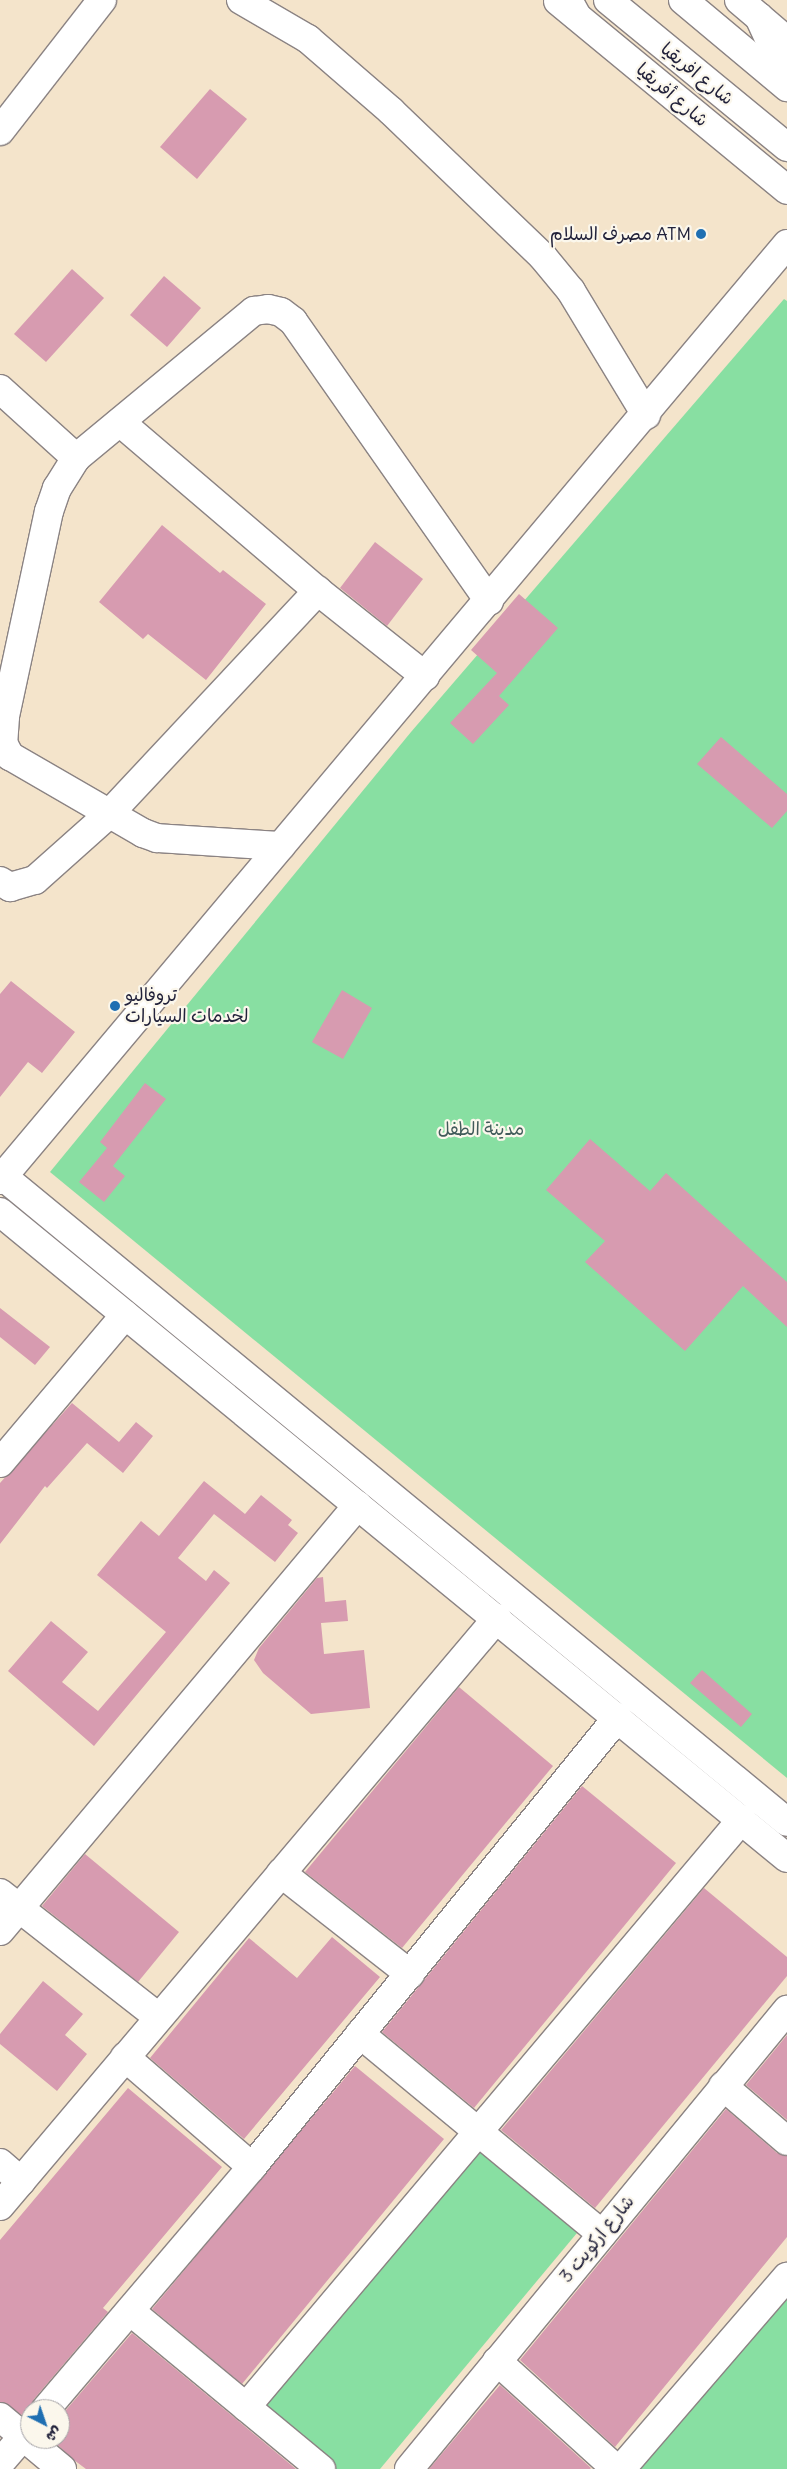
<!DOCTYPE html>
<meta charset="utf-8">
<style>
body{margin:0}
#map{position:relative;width:787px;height:2469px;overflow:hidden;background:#f4e4cb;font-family:Delius,"Playpen Sans Arabic",sans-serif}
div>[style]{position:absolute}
.green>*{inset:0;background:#88dfa2}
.building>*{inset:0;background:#d79bb0}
.roads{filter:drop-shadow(1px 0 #8b8383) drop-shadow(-1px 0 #8b8383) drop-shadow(0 1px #8b8383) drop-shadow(0 -1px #8b8383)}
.minor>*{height:28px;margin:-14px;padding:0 14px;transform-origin:14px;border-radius:14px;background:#fff}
.highway>*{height:28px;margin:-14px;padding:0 14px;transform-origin:14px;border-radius:14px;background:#fff}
.dots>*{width:14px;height:14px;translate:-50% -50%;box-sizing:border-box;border:2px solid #fbf7ec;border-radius:50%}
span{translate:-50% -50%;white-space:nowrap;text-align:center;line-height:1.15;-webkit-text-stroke:4.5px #fbf7ec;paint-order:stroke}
.street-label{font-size:18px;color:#22223b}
.poi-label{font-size:18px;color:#22223b}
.right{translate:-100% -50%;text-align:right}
.left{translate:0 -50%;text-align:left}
.park-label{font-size:18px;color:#415b5a}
.north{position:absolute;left:20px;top:2399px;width:50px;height:50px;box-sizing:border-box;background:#fbf7ec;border:1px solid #a4a2a5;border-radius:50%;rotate:139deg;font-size:14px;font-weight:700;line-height:20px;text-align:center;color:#22223b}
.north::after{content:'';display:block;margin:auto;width:18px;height:22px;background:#1f6fb2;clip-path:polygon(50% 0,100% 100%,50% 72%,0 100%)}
</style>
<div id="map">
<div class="green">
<div style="clip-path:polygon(784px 299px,787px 301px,787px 1778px,50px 1172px,411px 732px)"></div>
<div style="clip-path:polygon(477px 2141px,582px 2227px,380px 2469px,327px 2469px,254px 2407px)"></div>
<div style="clip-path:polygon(787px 2288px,787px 2469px,637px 2469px)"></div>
</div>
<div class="building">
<div style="clip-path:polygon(210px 89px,247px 119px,197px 179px,160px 147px)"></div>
<div style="clip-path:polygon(72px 269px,104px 298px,46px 362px,14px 334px)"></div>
<div style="clip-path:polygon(164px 276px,201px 308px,167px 347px,130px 315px)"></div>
<div style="clip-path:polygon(162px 525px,220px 573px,223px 570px,266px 604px,206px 680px,148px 634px,143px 639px,99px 602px)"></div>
<div style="clip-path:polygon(375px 542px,423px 579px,387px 626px,340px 588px)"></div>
<div style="clip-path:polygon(519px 594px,558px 628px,499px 696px,509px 705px,473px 744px,450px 723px,497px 673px,471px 650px)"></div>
<div style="clip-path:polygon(721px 737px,787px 794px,787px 811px,772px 828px,697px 764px)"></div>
<div style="clip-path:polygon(11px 981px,75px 1032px,42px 1073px,28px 1062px,0 1097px,0 994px)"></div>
<div style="clip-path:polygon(342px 990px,372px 1008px,343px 1059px,312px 1042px)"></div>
<div style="clip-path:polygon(145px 1083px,166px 1099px,113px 1166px,125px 1176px,104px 1202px,79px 1182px,107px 1148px,100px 1142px)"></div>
<div style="clip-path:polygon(590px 1139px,650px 1191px,666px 1173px,787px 1282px,787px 1327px,743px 1286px,685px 1351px,585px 1262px,605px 1241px,546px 1190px)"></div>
<div style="clip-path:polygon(0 1308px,50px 1347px,35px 1365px,0 1337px)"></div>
<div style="clip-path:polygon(72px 1403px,119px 1442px,136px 1422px,153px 1436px,123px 1473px,87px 1443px,47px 1488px,45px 1486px,0 1544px,0 1483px)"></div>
<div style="clip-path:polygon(204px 1481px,245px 1514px,261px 1495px,292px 1520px,288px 1525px,298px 1533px,275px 1562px,214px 1514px,178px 1558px,206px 1581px,214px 1570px,230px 1583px,94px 1746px,8px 1671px,51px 1621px,88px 1652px,62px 1682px,98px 1711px,166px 1632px,97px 1575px,141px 1521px,159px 1536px)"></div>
<div style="clip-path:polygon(323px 1577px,325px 1602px,346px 1600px,348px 1621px,321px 1623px,324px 1654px,364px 1650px,370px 1708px,311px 1714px,263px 1673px,254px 1660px,259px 1648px,317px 1578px)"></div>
<div style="clip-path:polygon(702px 1670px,752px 1714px,741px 1727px,690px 1683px)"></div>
<div style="clip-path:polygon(459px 1687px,553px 1766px,402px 1948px,305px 1872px)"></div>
<div style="clip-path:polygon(582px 1786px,676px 1863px,474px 2108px,382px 2032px)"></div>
<div style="clip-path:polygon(85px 1854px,179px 1932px,138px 1982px,42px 1906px)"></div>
<div style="clip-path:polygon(704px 1888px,787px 1957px,787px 1976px,595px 2208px,501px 2130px)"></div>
<div style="clip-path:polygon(332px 1937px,380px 1977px,244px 2139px,150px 2058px,249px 1938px,297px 1978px)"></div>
<div style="clip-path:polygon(43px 1981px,83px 2014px,65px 2035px,87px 2054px,57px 2091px,0 2044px,0 2034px)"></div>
<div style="clip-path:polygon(787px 2035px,787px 2120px,746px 2085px)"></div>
<div style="clip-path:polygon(355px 2066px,444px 2139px,242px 2384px,152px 2309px)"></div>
<div style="clip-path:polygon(128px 2088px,222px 2167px,103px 2308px,108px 2312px,34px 2399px,30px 2413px,22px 2415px,0 2402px,0 2240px)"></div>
<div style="clip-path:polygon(726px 2109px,777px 2153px,787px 2156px,787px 2237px,615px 2447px,520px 2360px)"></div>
<div style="clip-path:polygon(132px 2333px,236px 2419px,296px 2469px,86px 2469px,74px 2460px,51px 2439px,60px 2439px,60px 2417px)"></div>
<div style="clip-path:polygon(500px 2385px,591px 2468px,590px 2469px,429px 2469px)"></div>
</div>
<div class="roads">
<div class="minor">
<div style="left:241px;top:0;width:78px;rotate:30.2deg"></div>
<div style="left:308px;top:39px;width:110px;rotate:40.9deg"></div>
<div style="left:391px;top:111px;width:211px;rotate:43.8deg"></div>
<div style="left:543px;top:257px;width:44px;rotate:50.5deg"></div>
<div style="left:571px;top:291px;width:145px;rotate:58.8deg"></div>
<div style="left:739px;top:0;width:63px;rotate:40.5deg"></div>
<div style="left:558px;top:1px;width:297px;rotate:39.5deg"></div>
<div style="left:0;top:131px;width:166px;rotate:-52.1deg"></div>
<div style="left:0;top:389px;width:103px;rotate:42.2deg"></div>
<div style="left:76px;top:458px;width:36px;rotate:122deg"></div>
<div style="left:57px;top:488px;width:24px;rotate:109deg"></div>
<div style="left:49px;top:511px;width:211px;rotate:102.1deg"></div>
<div style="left:5px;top:717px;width:26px;rotate:94deg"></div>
<div style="left:3px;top:743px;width:15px;rotate:62deg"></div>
<div style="left:10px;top:756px;width:154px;rotate:30.1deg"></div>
<div style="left:143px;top:833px;width:15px;rotate:20deg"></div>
<div style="left:157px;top:838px;width:124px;rotate:3.7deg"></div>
<div style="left:120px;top:422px;width:260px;rotate:40.5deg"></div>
<div style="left:318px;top:591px;width:137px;rotate:38.5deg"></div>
<div style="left:76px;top:458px;width:231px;rotate:-39.6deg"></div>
<div style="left:254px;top:311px;width:14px;rotate:-8deg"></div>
<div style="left:268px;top:309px;width:13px;rotate:13deg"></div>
<div style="left:281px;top:312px;width:15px;rotate:37deg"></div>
<div style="left:293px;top:321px;width:342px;rotate:55deg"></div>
<div style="left:0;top:881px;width:12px;rotate:31deg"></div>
<div style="left:10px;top:887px;width:26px;rotate:-16deg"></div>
<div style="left:35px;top:880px;width:99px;rotate:-41.7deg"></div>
<div style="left:109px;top:814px;width:306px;rotate:-46.9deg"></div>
<div style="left:0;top:1174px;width:1019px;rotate:39.47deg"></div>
<div style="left:0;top:1180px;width:1223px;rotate:-49.94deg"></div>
<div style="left:0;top:1212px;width:1018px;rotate:39.38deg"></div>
<div style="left:0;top:1463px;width:194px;rotate:-49.8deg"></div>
<div style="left:281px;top:1873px;width:164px;rotate:38.1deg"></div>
<div style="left:0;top:1893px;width:201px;rotate:38.1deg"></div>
<div style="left:0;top:1931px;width:556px;rotate:-49.96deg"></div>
<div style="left:360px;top:2034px;width:314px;rotate:39.6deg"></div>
<div style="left:125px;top:2057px;width:168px;rotate:40.9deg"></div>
<div style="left:723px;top:2086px;width:84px;rotate:40.7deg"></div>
<div style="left:0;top:2163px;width:28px;rotate:41deg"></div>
<div style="left:0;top:2206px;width:770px;rotate:-49.79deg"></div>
<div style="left:130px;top:2311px;width:248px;rotate:39.6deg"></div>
<div style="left:497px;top:2361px;width:161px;rotate:42.2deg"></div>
<div style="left:246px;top:2407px;width:769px;rotate:-49.85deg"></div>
<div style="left:46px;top:2409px;width:318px;rotate:-49.6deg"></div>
<div style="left:252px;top:2167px;width:580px;rotate:-50.88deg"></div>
<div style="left:0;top:2417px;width:81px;rotate:40deg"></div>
<div style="left:0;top:2463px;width:46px;rotate:-49.4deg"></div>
<div style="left:409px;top:2469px;width:595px;rotate:-50.53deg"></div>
<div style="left:621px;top:2469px;width:254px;rotate:-49.2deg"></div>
</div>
<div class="highway">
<div style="left:568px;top:0;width:18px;rotate:61deg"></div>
<div style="left:608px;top:0;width:232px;rotate:39.4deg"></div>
<div style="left:683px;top:0;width:136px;rotate:39.9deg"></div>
<div style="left:759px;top:17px;width:67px;rotate:65.3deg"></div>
</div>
</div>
<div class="dots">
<div style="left:701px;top:234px;background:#1f6fb2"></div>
<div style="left:115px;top:1006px;background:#1f6fb2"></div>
</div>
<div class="street-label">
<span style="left:697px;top:74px;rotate:39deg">شارع افريقيا</span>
<span style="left:672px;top:95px;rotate:40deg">شارع أفريقيا</span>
<span style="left:597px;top:2239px;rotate:-51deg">شارع اركويت 3</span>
</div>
<div class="poi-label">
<span class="right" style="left:691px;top:234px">مصرف السلام ATM</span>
<span class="left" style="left:125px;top:1006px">تروفاليو<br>لخدمات السيارات</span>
</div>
<div class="park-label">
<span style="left:481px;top:1129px">مدينة الطفل</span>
</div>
<div class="north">ش</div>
</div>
